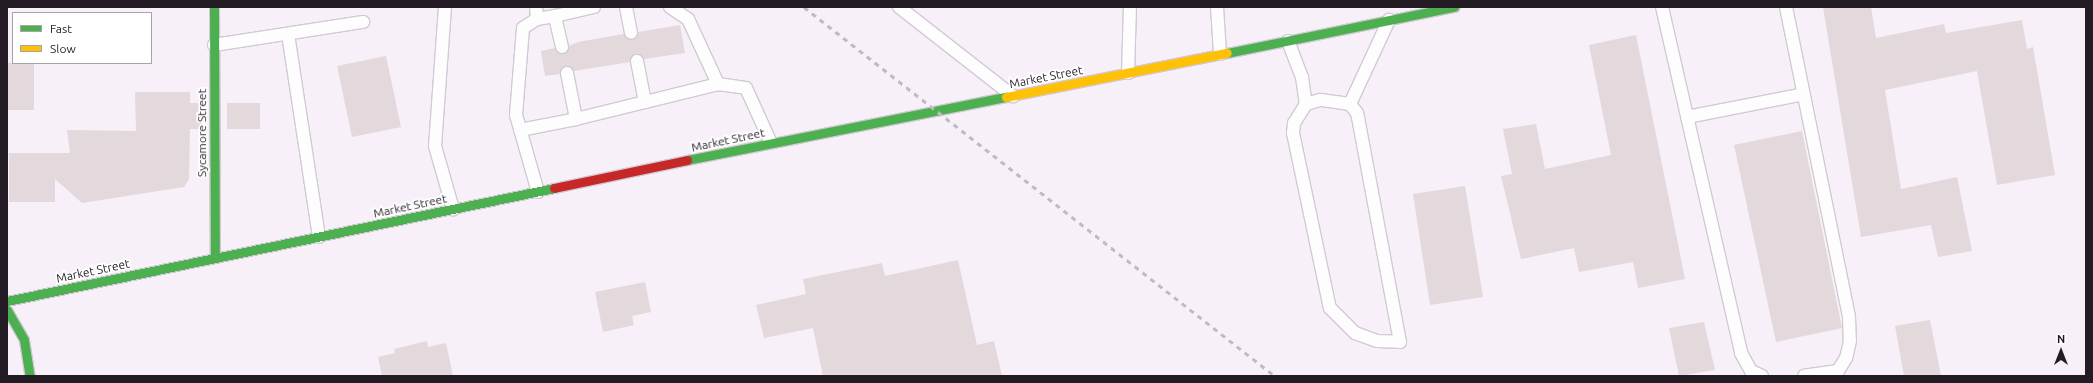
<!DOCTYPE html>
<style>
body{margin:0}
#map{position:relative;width:2093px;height:383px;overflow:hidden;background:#f7f0f8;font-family:Ubuntu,sans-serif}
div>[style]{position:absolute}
.building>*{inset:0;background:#e3d8db}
.roads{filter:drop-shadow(1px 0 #d1cad3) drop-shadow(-1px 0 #d1cad3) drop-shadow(0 1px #d1cad3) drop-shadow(0 -1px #d1cad3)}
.lane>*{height:12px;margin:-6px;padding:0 6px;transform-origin:6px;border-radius:6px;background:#fefdfe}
.fast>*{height:9px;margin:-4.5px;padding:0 4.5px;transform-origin:4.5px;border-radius:4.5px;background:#4caf50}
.slow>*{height:9px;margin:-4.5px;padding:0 4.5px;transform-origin:4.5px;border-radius:4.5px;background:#ffc107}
.jam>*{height:9px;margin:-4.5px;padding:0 4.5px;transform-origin:4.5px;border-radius:4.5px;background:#c62828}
.rail>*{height:3px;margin-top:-1.5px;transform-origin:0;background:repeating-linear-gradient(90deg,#bebcbf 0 5px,transparent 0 10px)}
span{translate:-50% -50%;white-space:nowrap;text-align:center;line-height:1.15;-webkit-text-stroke:3.5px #fff;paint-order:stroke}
.street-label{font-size:12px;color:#231c25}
.frame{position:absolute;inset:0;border:8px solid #231c25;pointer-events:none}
.legend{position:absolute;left:12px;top:12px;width:140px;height:52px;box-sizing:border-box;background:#fff;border:1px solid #a7a4a8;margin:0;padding:5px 7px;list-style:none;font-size:12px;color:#231c25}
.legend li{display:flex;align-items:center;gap:8px;height:20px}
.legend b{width:20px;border:1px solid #a7a4a8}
.north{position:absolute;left:2041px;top:331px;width:40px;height:40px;-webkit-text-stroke:3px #fff;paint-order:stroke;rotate:0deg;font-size:11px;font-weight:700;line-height:16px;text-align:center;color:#231c25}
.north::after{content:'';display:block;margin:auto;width:14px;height:18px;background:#231c25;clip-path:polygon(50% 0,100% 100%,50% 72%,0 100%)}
</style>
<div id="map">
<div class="building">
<div style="clip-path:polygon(1823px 7px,1871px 7px,1876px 38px,1944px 24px,1946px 33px,2022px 20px,2027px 49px,2033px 47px,2055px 175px,1997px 185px,1977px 71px,1885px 90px,1901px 189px,1957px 177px,1972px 251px,1938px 257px,1931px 225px,1861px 237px)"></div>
<div style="clip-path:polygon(680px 25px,685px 53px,644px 59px,636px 54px,632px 56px,630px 62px,574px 71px,566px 66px,562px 68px,560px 74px,545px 76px,541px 51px,555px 48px,557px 52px,563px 54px,567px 52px,569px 46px,578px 42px,624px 34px,632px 40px,636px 38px,638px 32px)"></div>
<div style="clip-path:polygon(1636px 35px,1685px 279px,1638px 288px,1633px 262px,1579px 272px,1574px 248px,1521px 259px,1501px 176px,1512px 174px,1503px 129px,1536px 124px,1545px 169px,1611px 155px,1589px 45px)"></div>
<div style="clip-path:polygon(386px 56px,401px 127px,352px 137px,337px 66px)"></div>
<div style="clip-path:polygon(7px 63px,34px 63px,34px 110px,7px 110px)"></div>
<div style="clip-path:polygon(135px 92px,190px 92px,190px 103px,202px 103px,202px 129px,190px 129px,189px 179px,184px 187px,82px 203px,55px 179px,55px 202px,9px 202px,9px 153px,70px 153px,67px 130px,136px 131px)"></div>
<div style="clip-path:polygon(227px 103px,260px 103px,260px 129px,227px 129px)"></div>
<div style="clip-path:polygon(1802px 131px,1842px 328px,1776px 342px,1734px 145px)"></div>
<div style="clip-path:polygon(1465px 186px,1483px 297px,1430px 305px,1413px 194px)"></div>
<div style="clip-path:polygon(958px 260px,977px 345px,994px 341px,1002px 376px,823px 376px,813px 328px,764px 338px,756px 305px,806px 294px,803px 279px,882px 263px,885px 276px)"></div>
<div style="clip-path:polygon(645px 282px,651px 312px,632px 316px,634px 325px,603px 332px,595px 292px)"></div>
<div style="clip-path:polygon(1930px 320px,1941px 376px,1904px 376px,1895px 326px)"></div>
<div style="clip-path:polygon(1704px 322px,1715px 370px,1679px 376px,1669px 328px)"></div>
<div style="clip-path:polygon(427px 341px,428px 347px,446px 343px,453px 376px,382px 376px,378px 357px,395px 353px,394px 349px)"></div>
</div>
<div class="roads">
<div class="lane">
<div style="left:445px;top:7px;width:139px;rotate:94.1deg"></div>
<div style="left:435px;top:146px;width:66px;rotate:74.1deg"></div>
<div style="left:536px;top:7px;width:12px;rotate:85deg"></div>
<div style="left:626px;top:7px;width:26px;rotate:79deg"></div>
<div style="left:670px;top:7px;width:22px;rotate:34deg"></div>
<div style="left:688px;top:19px;width:72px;rotate:65.2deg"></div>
<div style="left:718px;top:84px;width:28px;rotate:8deg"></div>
<div style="left:746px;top:88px;width:60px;rotate:65.6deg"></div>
<div style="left:899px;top:7px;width:145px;rotate:38deg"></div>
<div style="left:1217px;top:7px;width:47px;rotate:86.3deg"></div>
<div style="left:1662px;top:7px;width:355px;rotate:77.1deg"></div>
<div style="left:1741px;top:353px;width:21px;rotate:61deg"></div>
<div style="left:1751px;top:371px;width:12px;rotate:24deg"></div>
<div style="left:1786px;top:7px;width:316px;rotate:78.5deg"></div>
<div style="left:1849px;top:317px;width:24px;rotate:88deg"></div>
<div style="left:1850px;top:341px;width:17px;rotate:103deg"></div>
<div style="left:1846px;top:358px;width:15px;rotate:122deg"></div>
<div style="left:1838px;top:371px;width:34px;rotate:172deg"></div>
<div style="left:288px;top:34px;width:205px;rotate:81.3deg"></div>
<div style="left:1288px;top:41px;width:39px;rotate:69deg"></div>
<div style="left:1302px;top:77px;width:27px;rotate:82deg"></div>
<div style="left:1306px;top:104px;width:22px;rotate:122deg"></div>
<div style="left:1294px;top:123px;width:10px;rotate:96deg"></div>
<div style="left:1293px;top:133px;width:179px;rotate:78.1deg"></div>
<div style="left:1330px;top:308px;width:35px;rotate:45deg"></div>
<div style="left:1355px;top:333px;width:23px;rotate:20deg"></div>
<div style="left:1377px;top:341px;width:23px;rotate:2deg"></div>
<div style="left:1400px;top:342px;width:233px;rotate:-100.6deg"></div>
<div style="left:1357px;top:113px;width:11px;rotate:-128deg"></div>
<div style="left:1350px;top:104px;width:30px;rotate:-172deg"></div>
<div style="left:1320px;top:100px;width:15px;rotate:164deg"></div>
<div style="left:214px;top:45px;width:151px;rotate:-8.8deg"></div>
<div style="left:562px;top:47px;width:32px;rotate:-103deg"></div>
<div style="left:555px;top:16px;width:40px;rotate:-13deg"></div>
<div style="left:637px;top:61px;width:42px;rotate:79deg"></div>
<div style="left:567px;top:73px;width:47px;rotate:78.9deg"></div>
<div style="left:576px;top:119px;width:146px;rotate:-13.8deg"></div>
<div style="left:1128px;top:73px;width:66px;rotate:-88.3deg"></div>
<div style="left:1350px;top:104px;width:93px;rotate:-65.1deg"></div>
<div style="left:1687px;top:117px;width:119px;rotate:-11.1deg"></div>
<div style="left:520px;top:130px;width:57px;rotate:-11.1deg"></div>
<div style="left:538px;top:192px;width:80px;rotate:-105.9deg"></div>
<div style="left:516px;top:115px;width:87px;rotate:-85.4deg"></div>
<div style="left:523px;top:28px;width:17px;rotate:-33deg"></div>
<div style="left:537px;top:19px;width:18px;rotate:-9deg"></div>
</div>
<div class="fast">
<div style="left:214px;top:7px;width:251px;rotate:89.8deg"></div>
<div style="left:1227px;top:53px;width:232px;rotate:-11.5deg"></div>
<div style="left:687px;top:160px;width:325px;rotate:-11.2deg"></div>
<div style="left:7px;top:301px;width:559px;rotate:-11.67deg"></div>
<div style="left:7px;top:310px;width:34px;rotate:60deg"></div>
<div style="left:24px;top:340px;width:36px;rotate:81deg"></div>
</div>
<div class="slow">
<div style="left:1006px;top:97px;width:225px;rotate:-11.3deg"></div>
</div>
<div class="jam">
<div style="left:554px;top:188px;width:136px;rotate:-11.9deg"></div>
</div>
</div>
<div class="rail">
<div style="left:804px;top:7px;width:598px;rotate:38.08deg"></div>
</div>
<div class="street-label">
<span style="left:1046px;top:77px;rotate:-11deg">Market Street</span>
<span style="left:202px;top:133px;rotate:-90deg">Sycamore Street</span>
<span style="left:728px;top:140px;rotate:-12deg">Market Street</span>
<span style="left:410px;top:206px;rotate:-12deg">Market Street</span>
<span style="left:93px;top:271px;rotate:-12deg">Market Street</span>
</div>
<div class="frame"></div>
<ul class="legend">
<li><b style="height:5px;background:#4caf50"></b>Fast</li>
<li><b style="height:5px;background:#ffc107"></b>Slow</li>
</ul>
<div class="north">N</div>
</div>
